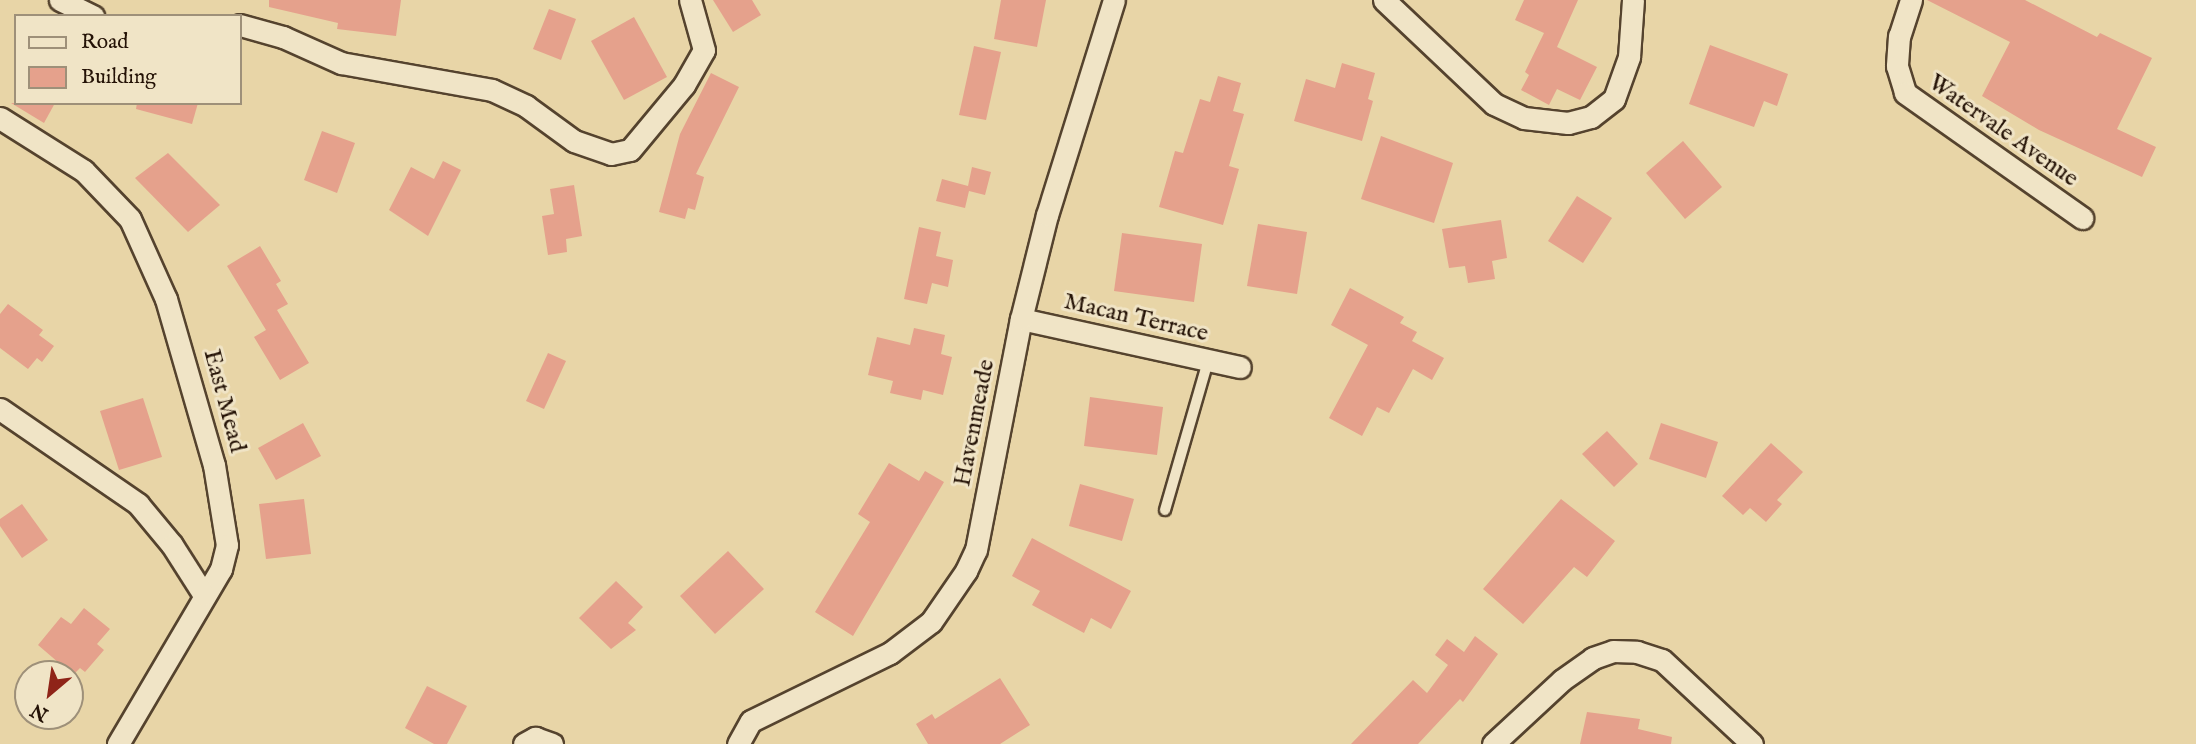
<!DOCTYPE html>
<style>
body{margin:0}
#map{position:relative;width:2196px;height:744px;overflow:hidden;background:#e8d5a7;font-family:"IM FELL English",serif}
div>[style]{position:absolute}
.building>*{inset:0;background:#e5a18c}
.roads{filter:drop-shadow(2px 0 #55432e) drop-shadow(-2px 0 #55432e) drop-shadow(0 2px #55432e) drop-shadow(0 -2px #55432e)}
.lane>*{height:10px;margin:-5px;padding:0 5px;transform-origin:5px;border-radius:5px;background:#f0e4c6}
.street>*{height:21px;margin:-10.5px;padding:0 10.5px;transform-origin:10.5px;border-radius:10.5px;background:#f0e4c6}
span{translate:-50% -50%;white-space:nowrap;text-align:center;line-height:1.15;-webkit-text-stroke:6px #f0e4c6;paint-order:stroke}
.street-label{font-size:24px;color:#241206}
.legend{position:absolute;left:14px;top:14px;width:228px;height:91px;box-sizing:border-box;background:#f0e4c6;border:2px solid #9e9079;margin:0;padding:9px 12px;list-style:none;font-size:21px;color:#241206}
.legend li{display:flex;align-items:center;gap:14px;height:35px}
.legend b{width:35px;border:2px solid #9e9079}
.north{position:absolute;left:14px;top:660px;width:70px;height:70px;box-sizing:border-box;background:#f0e4c6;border:2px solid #9e9079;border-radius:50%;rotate:209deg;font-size:19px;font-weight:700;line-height:28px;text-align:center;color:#241206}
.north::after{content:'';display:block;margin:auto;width:24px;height:32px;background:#8f2418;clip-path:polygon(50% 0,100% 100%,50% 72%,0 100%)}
</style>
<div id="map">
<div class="building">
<div style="clip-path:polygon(269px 0,401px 0,396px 36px,337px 29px,338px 23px,269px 7px)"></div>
<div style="clip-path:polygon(713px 0,752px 0,761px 15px,733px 32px)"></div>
<div style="clip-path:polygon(1001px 0,1046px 0,1037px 47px,994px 39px)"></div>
<div style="clip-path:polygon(1524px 0,1578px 0,1557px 47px,1597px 67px,1580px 100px,1557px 89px,1549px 105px,1521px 90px,1529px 75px,1525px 72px,1544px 33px,1515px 20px)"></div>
<div style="clip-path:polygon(1927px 0,2025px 0,2097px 37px,2100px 33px,2152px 58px,2117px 129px,2156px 147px,2142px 177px,2039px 130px,1982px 96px,2010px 42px)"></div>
<div style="clip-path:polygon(549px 9px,576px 19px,561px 60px,533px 49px)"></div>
<div style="clip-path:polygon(634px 17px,667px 77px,624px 100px,591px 41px)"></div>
<div style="clip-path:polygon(1710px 45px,1788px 74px,1777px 106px,1764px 101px,1754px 127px,1689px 104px)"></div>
<div style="clip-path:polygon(974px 46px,1001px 52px,986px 120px,959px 115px)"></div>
<div style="clip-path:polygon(1342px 63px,1375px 73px,1368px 99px,1373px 101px,1362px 141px,1294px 121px,1306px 79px,1335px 88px)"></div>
<div style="clip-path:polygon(711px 73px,739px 87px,696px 174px,704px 177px,695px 210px,688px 208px,685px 219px,659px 212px,680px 134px)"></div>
<div style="clip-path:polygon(1218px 76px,1241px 83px,1233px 111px,1244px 114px,1229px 166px,1239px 169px,1223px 225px,1159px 207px,1175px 151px,1183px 153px,1200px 99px,1210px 102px)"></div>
<div style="clip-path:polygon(11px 103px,55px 103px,44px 123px)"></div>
<div style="clip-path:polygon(137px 103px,198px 103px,192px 124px,136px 109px)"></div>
<div style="clip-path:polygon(322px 131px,355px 143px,337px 193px,304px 180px)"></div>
<div style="clip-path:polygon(1381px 136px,1453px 163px,1434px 223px,1361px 199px)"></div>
<div style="clip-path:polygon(1683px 141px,1722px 187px,1685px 219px,1646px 173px)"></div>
<div style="clip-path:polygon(168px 153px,220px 205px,188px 232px,135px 178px)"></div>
<div style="clip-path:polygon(443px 161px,461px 170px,428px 236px,389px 210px,411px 167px,434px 179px)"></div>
<div style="clip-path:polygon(972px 167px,991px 172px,985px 195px,969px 191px,965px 208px,936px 201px,942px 179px,968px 186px)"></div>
<div style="clip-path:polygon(574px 185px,582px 236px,566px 239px,567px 252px,548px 255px,542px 216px,554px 214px,550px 189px)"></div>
<div style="clip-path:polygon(1577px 196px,1612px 218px,1583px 263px,1548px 241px)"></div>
<div style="clip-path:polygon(1501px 220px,1507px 258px,1492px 261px,1495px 279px,1468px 283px,1465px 266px,1449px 268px,1442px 229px)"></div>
<div style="clip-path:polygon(1258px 224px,1307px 232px,1297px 294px,1247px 286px)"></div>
<div style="clip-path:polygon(919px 227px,941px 232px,936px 256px,953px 260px,948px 287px,932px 283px,927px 304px,904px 299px)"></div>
<div style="clip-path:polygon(1122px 233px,1202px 244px,1194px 302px,1114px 291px)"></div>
<div style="clip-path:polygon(260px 246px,281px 281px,276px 284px,288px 304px,277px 310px,309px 363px,280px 380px,254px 337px,266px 330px,227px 266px)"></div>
<div style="clip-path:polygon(1350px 288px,1404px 317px,1400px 323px,1417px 332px,1412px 341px,1444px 358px,1432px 380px,1413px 369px,1389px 413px,1377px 407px,1362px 436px,1329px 418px,1368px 345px,1331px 325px)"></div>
<div style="clip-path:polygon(8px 304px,43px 330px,39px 335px,54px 346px,42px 362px,37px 358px,28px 369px,0 348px,0 314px)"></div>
<div style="clip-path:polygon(914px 328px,945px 335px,941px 354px,952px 357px,943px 395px,923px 390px,921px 400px,890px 393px,893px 381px,868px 375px,877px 337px,910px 345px)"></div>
<div style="clip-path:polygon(548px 353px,566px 361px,544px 409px,526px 401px)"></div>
<div style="clip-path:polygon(1090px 397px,1163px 407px,1157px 455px,1084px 446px)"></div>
<div style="clip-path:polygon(143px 398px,162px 457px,119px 470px,100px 411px)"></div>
<div style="clip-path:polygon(303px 423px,321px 456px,276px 480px,258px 448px)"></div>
<div style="clip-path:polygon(1661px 423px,1718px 442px,1706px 478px,1649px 459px)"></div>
<div style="clip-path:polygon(1607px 431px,1638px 464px,1614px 487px,1582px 454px)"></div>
<div style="clip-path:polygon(1771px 443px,1803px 472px,1777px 500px,1782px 504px,1766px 522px,1750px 508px,1743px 515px,1722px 496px)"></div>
<div style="clip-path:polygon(889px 463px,919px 481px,925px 471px,944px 482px,853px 636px,815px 612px,870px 522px,858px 514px)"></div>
<div style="clip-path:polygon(1080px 484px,1134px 499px,1122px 541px,1069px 526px)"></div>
<div style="clip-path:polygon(304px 499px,311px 554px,266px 559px,259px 504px)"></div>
<div style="clip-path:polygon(1561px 499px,1615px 541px,1587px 577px,1574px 567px,1523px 624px,1483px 589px)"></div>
<div style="clip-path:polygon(22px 504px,48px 540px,22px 558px,0 526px,0 519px)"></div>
<div style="clip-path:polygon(1032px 538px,1131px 591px,1111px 629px,1091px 618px,1084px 633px,1032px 605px,1040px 591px,1012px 576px)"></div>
<div style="clip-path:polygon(728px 551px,764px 589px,715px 634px,680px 596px)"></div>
<div style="clip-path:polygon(616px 581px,643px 607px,628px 623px,636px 630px,611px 649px,579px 618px)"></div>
<div style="clip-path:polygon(84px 608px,110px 629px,97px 644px,104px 650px,85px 672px,80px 668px,73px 675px,38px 645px,61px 617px,71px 624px)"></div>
<div style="clip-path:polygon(1475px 636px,1498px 654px,1463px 702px,1460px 699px,1418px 744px,1351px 744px,1413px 680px,1427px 693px,1448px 665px,1435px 655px,1447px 639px,1464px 652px)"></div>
<div style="clip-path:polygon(1000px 678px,1030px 725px,1000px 744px,928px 744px,916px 724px,932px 714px,935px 719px)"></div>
<div style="clip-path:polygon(427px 686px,467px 706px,447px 744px,434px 744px,405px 728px)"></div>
<div style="clip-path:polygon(1587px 712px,1640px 719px,1638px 729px,1672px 737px,1671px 744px,1580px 744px)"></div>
</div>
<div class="roads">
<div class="lane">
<div style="left:1165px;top:510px;width:155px;rotate:-73.9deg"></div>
</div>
<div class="street">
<div style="left:60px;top:0;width:37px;rotate:26deg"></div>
<div style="left:1384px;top:0;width:151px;rotate:43.4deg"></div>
<div style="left:1494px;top:104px;width:33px;rotate:25deg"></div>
<div style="left:1524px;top:118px;width:44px;rotate:6.5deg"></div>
<div style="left:1568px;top:123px;width:24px;rotate:-15deg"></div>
<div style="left:1591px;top:117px;width:29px;rotate:-38deg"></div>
<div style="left:1614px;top:99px;width:45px;rotate:-70.3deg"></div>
<div style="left:1629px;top:57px;width:57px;rotate:-86deg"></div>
<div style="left:1911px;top:0;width:38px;rotate:108deg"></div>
<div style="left:1899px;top:36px;width:30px;rotate:94deg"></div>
<div style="left:1897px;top:66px;width:28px;rotate:73deg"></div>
<div style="left:1905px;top:93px;width:217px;rotate:35.2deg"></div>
<div style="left:240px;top:25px;width:45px;rotate:15.6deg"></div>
<div style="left:283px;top:37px;width:64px;rotate:24.1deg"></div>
<div style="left:341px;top:63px;width:153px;rotate:10.1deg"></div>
<div style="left:492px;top:90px;width:38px;rotate:25deg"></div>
<div style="left:526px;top:106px;width:59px;rotate:36.1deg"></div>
<div style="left:574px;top:141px;width:39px;rotate:19deg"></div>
<div style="left:611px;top:154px;width:19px;rotate:-12deg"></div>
<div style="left:630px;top:150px;width:85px;rotate:-50.3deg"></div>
<div style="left:684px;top:85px;width:40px;rotate:-60.3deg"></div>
<div style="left:704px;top:50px;width:52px;rotate:-105.6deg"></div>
<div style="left:0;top:118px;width:99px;rotate:32.2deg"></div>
<div style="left:84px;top:171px;width:66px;rotate:46.2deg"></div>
<div style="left:130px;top:219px;width:88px;rotate:65.8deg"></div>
<div style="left:166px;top:299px;width:173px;rotate:73.9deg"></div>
<div style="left:214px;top:465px;width:81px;rotate:80.8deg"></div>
<div style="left:227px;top:545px;width:25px;rotate:104deg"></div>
<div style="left:221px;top:569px;width:203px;rotate:120.5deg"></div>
<div style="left:1021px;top:319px;width:224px;rotate:12.4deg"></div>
<div style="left:0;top:409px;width:168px;rotate:34.5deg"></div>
<div style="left:138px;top:504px;width:53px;rotate:50.3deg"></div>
<div style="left:172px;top:545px;width:59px;rotate:57.4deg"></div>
<div style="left:524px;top:744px;width:13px;rotate:-29deg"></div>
<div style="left:535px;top:738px;width:18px;rotate:19deg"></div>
<div style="left:738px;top:744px;width:26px;rotate:-61deg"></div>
<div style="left:751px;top:721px;width:155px;rotate:-26.1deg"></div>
<div style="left:890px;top:653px;width:51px;rotate:-37.1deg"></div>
<div style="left:931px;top:622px;width:62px;rotate:-55.5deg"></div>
<div style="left:966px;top:571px;width:23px;rotate:-65deg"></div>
<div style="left:976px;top:550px;width:235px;rotate:-79deg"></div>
<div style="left:1021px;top:319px;width:107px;rotate:-76deg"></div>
<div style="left:1047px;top:215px;width:225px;rotate:-72.7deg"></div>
<div style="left:1493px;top:744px;width:94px;rotate:-42.8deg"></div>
<div style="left:1562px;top:680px;width:38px;rotate:-35deg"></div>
<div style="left:1593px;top:658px;width:21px;rotate:-19deg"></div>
<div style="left:1613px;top:651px;width:24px;rotate:2deg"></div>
<div style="left:1637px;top:652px;width:26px;rotate:18deg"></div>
<div style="left:1662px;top:660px;width:123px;rotate:43deg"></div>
</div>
</div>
<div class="street-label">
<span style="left:2003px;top:131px;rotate:35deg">Watervale Avenue</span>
<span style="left:1136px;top:318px;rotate:13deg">Macan Terrace</span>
<span style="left:224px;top:401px;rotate:75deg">East Mead</span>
<span style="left:975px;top:423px;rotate:-79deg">Havenmeade</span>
</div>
<ul class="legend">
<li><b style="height:9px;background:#f0e4c6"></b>Road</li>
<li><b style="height:19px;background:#e5a18c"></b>Building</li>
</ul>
<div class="north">N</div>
</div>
